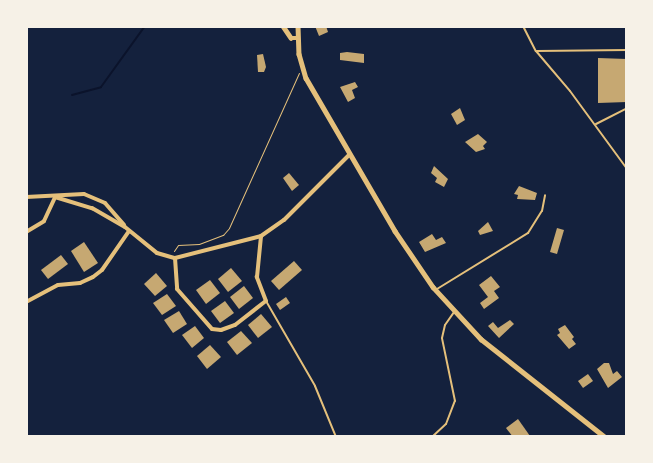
<!DOCTYPE html>
<style>
body{margin:0}
#map{position:relative;width:653px;height:463px;overflow:hidden;background:#14213d;font-family:"Work Sans",sans-serif}
div>[style]{position:absolute}
.stream>*{height:2px;margin:-1px;padding:0 1px;transform-origin:1px;border-radius:1px;background:#0b132b}
.building>*{inset:0;background:#c6a872}
.path>*{height:1px;margin:-0.5px;padding:0 0.5px;transform-origin:0.5px;border-radius:0.5px;background:#e5c07b}
.service>*{height:2px;margin:-1px;padding:0 1px;transform-origin:1px;border-radius:1px;background:#e5c07b}
.minor>*{height:4px;margin:-2px;padding:0 2px;transform-origin:2px;border-radius:2px;background:#e5c07b}
.tertiary>*{height:4.5px;margin:-2.25px;padding:0 2.25px;transform-origin:2.25px;border-radius:2.25px;background:#e5c07b}
span{translate:-50% -50%;white-space:nowrap;text-align:center;line-height:1.15;-webkit-text-stroke:4.5px #f6f1e7;paint-order:stroke}
.frame{position:absolute;inset:0;border:28px solid #f6f1e7;pointer-events:none}
</style>
<div id="map">
<div class="stream">
<div style="left:72px;top:95px;width:30px;rotate:-15deg"></div>
<div style="left:101px;top:87px;width:75px;rotate:-54.2deg"></div>
</div>
<div class="building">
<div style="clip-path:polygon(315px 26px,326px 26px,328px 32px,319px 36px)"></div>
<div style="clip-path:polygon(347px 52px,364px 54px,364px 63px,340px 60px,340px 53px)"></div>
<div style="clip-path:polygon(263px 54px,266px 67px,264px 72px,258px 72px,257px 55px)"></div>
<div style="clip-path:polygon(598px 58px,627px 59px,627px 102px,598px 103px)"></div>
<div style="clip-path:polygon(355px 82px,358px 87px,352px 90px,355px 98px,348px 102px,340px 87px)"></div>
<div style="clip-path:polygon(460px 108px,465px 120px,457px 125px,451px 114px)"></div>
<div style="clip-path:polygon(478px 134px,487px 142px,483px 146px,485px 149px,476px 152px,465px 142px)"></div>
<div style="clip-path:polygon(434px 166px,448px 179px,444px 187px,435px 182px,437px 178px,431px 173px)"></div>
<div style="clip-path:polygon(289px 173px,299px 185px,292px 191px,283px 178px)"></div>
<div style="clip-path:polygon(519px 186px,537px 193px,535px 200px,517px 199px,518px 195px,514px 194px)"></div>
<div style="clip-path:polygon(488px 222px,493px 231px,480px 235px,478px 231px)"></div>
<div style="clip-path:polygon(557px 228px,564px 230px,557px 254px,550px 252px)"></div>
<div style="clip-path:polygon(432px 234px,436px 240px,442px 237px,446px 243px,425px 252px,419px 242px)"></div>
<div style="clip-path:polygon(84px 242px,98px 263px,84px 272px,71px 251px)"></div>
<div style="clip-path:polygon(61px 255px,68px 264px,48px 279px,41px 270px)"></div>
<div style="clip-path:polygon(294px 261px,302px 270px,279px 290px,271px 281px)"></div>
<div style="clip-path:polygon(231px 268px,242px 281px,228px 292px,218px 279px)"></div>
<div style="clip-path:polygon(156px 273px,167px 286px,155px 296px,144px 284px)"></div>
<div style="clip-path:polygon(491px 276px,500px 287px,494px 291px,499px 298px,484px 309px,480px 303px,488px 297px,479px 285px)"></div>
<div style="clip-path:polygon(210px 280px,220px 293px,206px 304px,196px 290px)"></div>
<div style="clip-path:polygon(244px 286px,253px 298px,239px 309px,230px 297px)"></div>
<div style="clip-path:polygon(167px 294px,176px 306px,162px 315px,153px 303px)"></div>
<div style="clip-path:polygon(286px 297px,290px 303px,280px 310px,276px 304px)"></div>
<div style="clip-path:polygon(225px 301px,234px 313px,220px 323px,211px 311px)"></div>
<div style="clip-path:polygon(179px 311px,187px 324px,173px 333px,164px 320px)"></div>
<div style="clip-path:polygon(261px 314px,272px 327px,258px 338px,248px 325px)"></div>
<div style="clip-path:polygon(510px 320px,514px 324px,499px 338px,488px 326px,493px 322px,498px 328px)"></div>
<div style="clip-path:polygon(565px 325px,574px 337px,572px 339px,576px 344px,569px 349px,557px 335px,560px 333px,558px 329px)"></div>
<div style="clip-path:polygon(195px 326px,204px 338px,192px 348px,182px 335px)"></div>
<div style="clip-path:polygon(241px 331px,252px 343px,237px 355px,227px 342px)"></div>
<div style="clip-path:polygon(210px 345px,221px 357px,207px 369px,197px 356px)"></div>
<div style="clip-path:polygon(604px 363px,609px 363px,613px 374px,617px 371px,622px 377px,608px 388px,597px 369px)"></div>
<div style="clip-path:polygon(588px 374px,593px 381px,583px 388px,578px 381px)"></div>
<div style="clip-path:polygon(518px 419px,530px 436px,529px 437px,513px 437px,506px 428px)"></div>
</div>
<div class="path">
<div style="left:174px;top:251px;width:7px;rotate:-56deg"></div>
<div style="left:178px;top:245px;width:21px;rotate:-3deg"></div>
<div style="left:199px;top:244px;width:26px;rotate:-21deg"></div>
<div style="left:223px;top:235px;width:9px;rotate:-49deg"></div>
<div style="left:229px;top:228px;width:170px;rotate:-65.7deg"></div>
</div>
<div class="service">
<div style="left:523px;top:26px;width:28px;rotate:63deg"></div>
<div style="left:536px;top:51px;width:52px;rotate:49.6deg"></div>
<div style="left:570px;top:91px;width:97px;rotate:53.8deg"></div>
<div style="left:537px;top:51px;width:90px;rotate:-0.6deg"></div>
<div style="left:596px;top:124px;width:35px;rotate:-27deg"></div>
<div style="left:437px;top:289px;width:107px;rotate:-31.6deg"></div>
<div style="left:528px;top:233px;width:26px;rotate:-58deg"></div>
<div style="left:542px;top:211px;width:16px;rotate:-79deg"></div>
<div style="left:266px;top:301px;width:98px;rotate:60deg"></div>
<div style="left:315px;top:386px;width:55px;rotate:67.6deg"></div>
<div style="left:432px;top:437px;width:19px;rotate:-43deg"></div>
<div style="left:446px;top:424px;width:25px;rotate:-69deg"></div>
<div style="left:455px;top:401px;width:64px;rotate:-101.7deg"></div>
<div style="left:442px;top:338px;width:13px;rotate:-77deg"></div>
<div style="left:445px;top:325px;width:16px;rotate:-55deg"></div>
</div>
<div class="minor">
<div style="left:26px;top:197px;width:58px;rotate:-3deg"></div>
<div style="left:84px;top:194px;width:23px;rotate:23deg"></div>
<div style="left:105px;top:203px;width:29px;rotate:49deg"></div>
<div style="left:55px;top:197px;width:39px;rotate:17deg"></div>
<div style="left:92px;top:208px;width:38px;rotate:30deg"></div>
<div style="left:125px;top:227px;width:41px;rotate:39.1deg"></div>
<div style="left:157px;top:253px;width:19px;rotate:16deg"></div>
<div style="left:175px;top:258px;width:89px;rotate:-14.3deg"></div>
<div style="left:261px;top:236px;width:28px;rotate:-35deg"></div>
<div style="left:284px;top:220px;width:93px;rotate:-45deg"></div>
<div style="left:26px;top:232px;width:21px;rotate:-31deg"></div>
<div style="left:44px;top:221px;width:26px;rotate:-65deg"></div>
<div style="left:175px;top:258px;width:31px;rotate:86deg"></div>
<div style="left:177px;top:289px;width:53px;rotate:48.8deg"></div>
<div style="left:212px;top:329px;width:9px;rotate:6deg"></div>
<div style="left:221px;top:330px;width:15px;rotate:-20deg"></div>
<div style="left:235px;top:325px;width:39px;rotate:-38deg"></div>
<div style="left:266px;top:301px;width:26px;rotate:-111deg"></div>
<div style="left:257px;top:277px;width:41px;rotate:-84.4deg"></div>
<div style="left:26px;top:302px;width:36px;rotate:-28deg"></div>
<div style="left:58px;top:285px;width:22px;rotate:-5deg"></div>
<div style="left:80px;top:283px;width:14px;rotate:-25deg"></div>
<div style="left:93px;top:277px;width:11px;rotate:-38deg"></div>
<div style="left:102px;top:270px;width:47px;rotate:-55.3deg"></div>
</div>
<div class="tertiary">
<div style="left:283px;top:26px;width:14px;rotate:56deg"></div>
<div style="left:291px;top:38px;width:7px"></div>
<div style="left:298px;top:26px;width:28px;rotate:88deg"></div>
<div style="left:299px;top:54px;width:25px;rotate:74deg"></div>
<div style="left:306px;top:78px;width:177px;rotate:59.8deg"></div>
<div style="left:395px;top:231px;width:68px;rotate:55.8deg"></div>
<div style="left:433px;top:287px;width:71px;rotate:47.3deg"></div>
<div style="left:481px;top:339px;width:158px;rotate:38.3deg"></div>
</div>
<div class="frame"></div>
</div>
